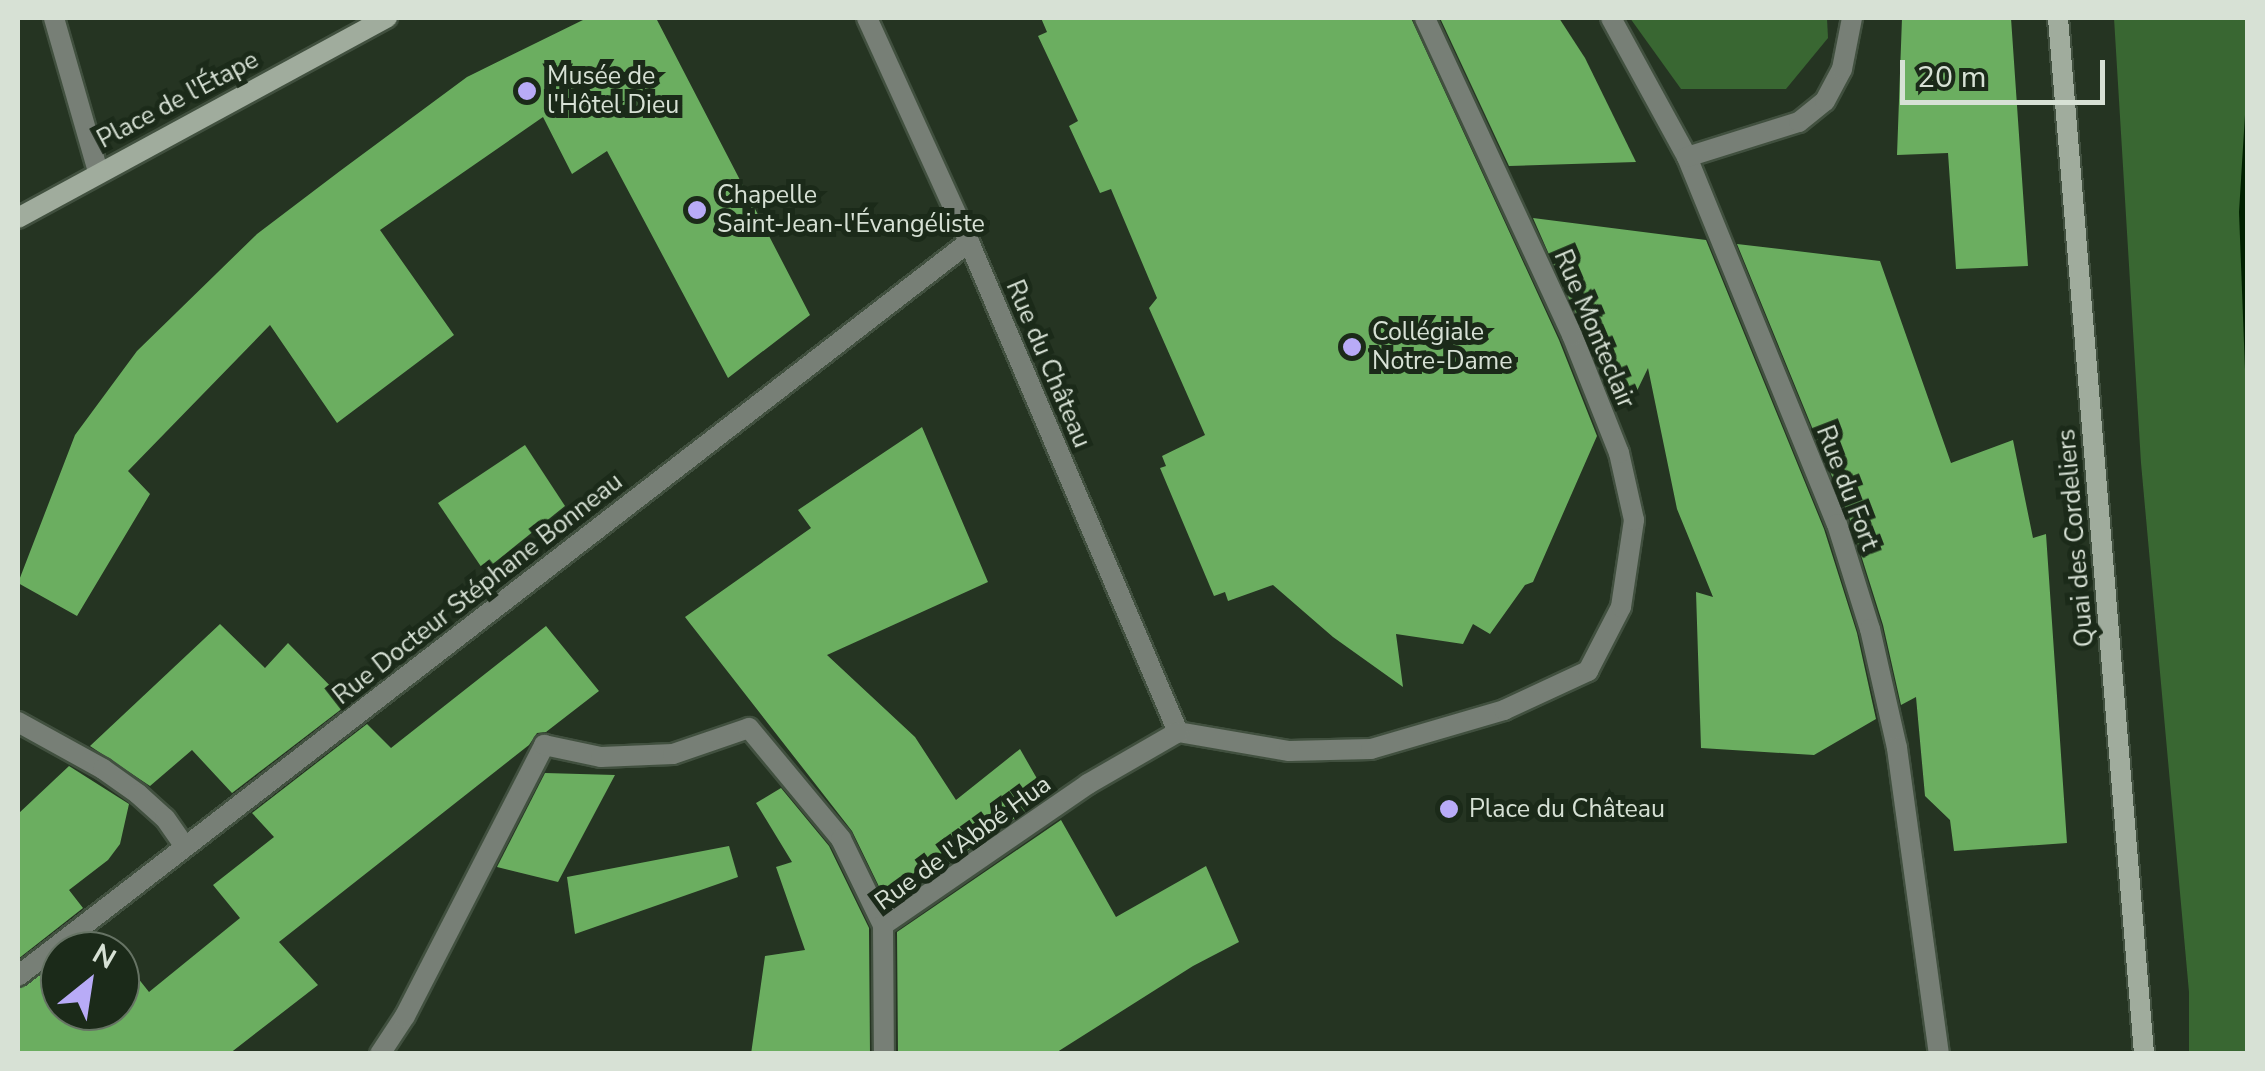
<!DOCTYPE html>
<meta charset="utf-8">
<style>
body{margin:0}
#map{position:relative;width:2265px;height:1071px;overflow:hidden;background:#253422;font-family:"Nunito Sans",sans-serif}
div>[style]{position:absolute}
.green>*{inset:0;background:#396732}
.water>*{inset:0;background:#002000}
.building>*{inset:0;background:#6bae60}
.roads{filter:drop-shadow(2px 0 #41503f) drop-shadow(-2px 0 #41503f) drop-shadow(0 2px #41503f) drop-shadow(0 -2px #41503f)}
.minor>*{height:20px;margin:-10px;padding:0 10px;transform-origin:10px;border-radius:10px;background:#777f76}
.secondary>*{height:20px;margin:-10px;padding:0 10px;transform-origin:10px;border-radius:10px;background:#a0ac9d}
.dots>*{width:28px;height:28px;translate:-50% -50%;box-sizing:border-box;border:5px solid #1b2a19;border-radius:50%}
span{translate:-50% -50%;white-space:nowrap;text-align:center;line-height:1.15;-webkit-text-stroke:10px #1b2a19;paint-order:stroke}
.poi-label{font-size:25px;color:#d7e1d5}
.left{translate:0 -50%;text-align:left}
.street-label{font-size:25px;color:#d7e1d5}
.frame{position:absolute;inset:0;border:20px solid #d7e1d5;pointer-events:none}
.north{position:absolute;left:40px;top:931px;width:100px;height:100px;box-sizing:border-box;background:#1b2a19;border:2px solid #667364;border-radius:50%;rotate:30deg;font-size:28px;font-weight:700;line-height:40px;text-align:center;color:#d7e1d5}
.north::after{content:'';display:block;margin:auto;width:35px;height:45px;background:#b8abf7;clip-path:polygon(50% 0,100% 100%,50% 72%,0 100%)}
.scale{position:absolute;left:1900px;top:60px;width:205px;height:45px;box-sizing:border-box;border:5px solid #d7e1d5;border-top:0;padding-left:12px;font-size:30px;line-height:35px;white-space:nowrap;color:#d7e1d5;-webkit-text-stroke:8px #1b2a19;paint-order:stroke}
</style>
<div id="map">
<div class="green">
<div style="clip-path:polygon(1630px 18px,1827px 18px,1828px 38px,1786px 89px,1681px 89px)"></div>
<div style="clip-path:polygon(2114px 18px,2247px 18px,2247px 1053px,2189px 1053px,2189px 992px,2141px 463px)"></div>
</div>
<div class="water">
<div style="clip-path:polygon(2247px 82px,2247px 422px,2239px 212px)"></div>
</div>
<div class="building">
<div style="clip-path:polygon(587px 18px,656px 18px,810px 315px,728px 378px,607px 151px,572px 174px,543px 117px,380px 230px,454px 335px,337px 423px,270px 325px,128px 471px,150px 494px,77px 616px,18px 583px,75px 435px,137px 351px,257px 234px,340px 171px,467px 77px)"></div>
<div style="clip-path:polygon(1041px 18px,1411px 18px,1559px 340px,1597px 436px,1533px 582px,1525px 585px,1490px 634px,1473px 624px,1463px 644px,1396px 634px,1403px 687px,1333px 637px,1273px 585px,1228px 601px,1225px 592px,1214px 596px,1160px 468px,1166px 466px,1162px 456px,1205px 435px,1149px 308px,1157px 298px,1111px 189px,1100px 193px,1069px 126px,1078px 121px,1038px 36px,1047px 32px)"></div>
<div style="clip-path:polygon(1440px 18px,1559px 18px,1585px 58px,1636px 162px,1509px 166px)"></div>
<div style="clip-path:polygon(1902px 18px,2011px 18px,2028px 266px,1956px 269px,1948px 153px,1897px 155px)"></div>
<div style="clip-path:polygon(1533px 218px,1706px 240px,1824px 529px,1857px 633px,1876px 719px,1814px 755px,1701px 748px,1696px 592px,1713px 597px,1677px 509px,1648px 368px,1633px 399px,1624px 376px,1613px 400px)"></div>
<div style="clip-path:polygon(1737px 244px,1880px 261px,1951px 463px,2013px 440px,2033px 538px,2046px 534px,2067px 843px,1954px 851px,1950px 820px,1925px 796px,1916px 697px,1901px 705px,1883px 625px,1850px 520px)"></div>
<div style="clip-path:polygon(922px 427px,988px 582px,827px 655px,915px 737px,956px 800px,1020px 749px,1047px 796px,888px 905px,852px 831px,685px 617px,811px 528px,798px 510px)"></div>
<div style="clip-path:polygon(525px 445px,565px 506px,484px 571px,438px 503px)"></div>
<div style="clip-path:polygon(220px 624px,265px 668px,288px 643px,348px 704px,232px 793px,192px 750px,150px 786px,90px 746px)"></div>
<div style="clip-path:polygon(546px 626px,599px 691px,546px 732px,537px 733px,529px 745px,279px 942px,318px 985px,229px 1054px,18px 1054px,18px 989px,60px 961px,60px 1011px,120px 1011px,122px 958px,149px 992px,240px 918px,213px 885px,274px 837px,252px 813px,367px 724px,391px 748px)"></div>
<div style="clip-path:polygon(69px 766px,129px 804px,120px 844px,108px 860px,69px 890px,83px 908px,18px 959px,18px 814px)"></div>
<div style="clip-path:polygon(545px 773px,615px 775px,558px 882px,497px 867px)"></div>
<div style="clip-path:polygon(781px 788px,829px 846px,869px 928px,870px 1054px,751px 1054px,765px 956px,805px 950px,776px 867px,792px 862px,756px 803px)"></div>
<div style="clip-path:polygon(1061px 820px,1116px 917px,1206px 866px,1239px 942px,1193px 966px,1054px 1054px,898px 1054px,897px 932px)"></div>
<div style="clip-path:polygon(729px 846px,738px 877px,575px 934px,567px 877px)"></div>
</div>
<div class="roads">
<div class="minor">
<div style="left:54px;top:18px;width:159px;rotate:74deg"></div>
<div style="left:867px;top:18px;width:246px;rotate:65.5deg"></div>
<div style="left:969px;top:242px;width:533px;rotate:66.9deg"></div>
<div style="left:1611px;top:18px;width:158px;rotate:61.3deg"></div>
<div style="left:1687px;top:157px;width:396px;rotate:67.8deg"></div>
<div style="left:1837px;top:524px;width:110px;rotate:72.6deg"></div>
<div style="left:1870px;top:629px;width:122px;rotate:77.2deg"></div>
<div style="left:1897px;top:748px;width:309px;rotate:82.2deg"></div>
<div style="left:1687px;top:157px;width:117px;rotate:-17.4deg"></div>
<div style="left:1799px;top:122px;width:33px;rotate:-39deg"></div>
<div style="left:1825px;top:101px;width:36px;rotate:-62deg"></div>
<div style="left:1842px;top:69px;width:52px;rotate:-78.9deg"></div>
<div style="left:18px;top:722px;width:97px;rotate:28.9deg"></div>
<div style="left:103px;top:769px;width:43px;rotate:35.5deg"></div>
<div style="left:138px;top:794px;width:36px;rotate:42deg"></div>
<div style="left:165px;top:818px;width:35px;rotate:55deg"></div>
<div style="left:1178px;top:732px;width:113px;rotate:9.7deg"></div>
<div style="left:1289px;top:751px;width:82px;rotate:-1.4deg"></div>
<div style="left:1371px;top:749px;width:139px;rotate:-16.3deg"></div>
<div style="left:1504px;top:710px;width:93px;rotate:-24.9deg"></div>
<div style="left:1588px;top:671px;width:72px;rotate:-62.7deg"></div>
<div style="left:1621px;top:607px;width:88px;rotate:-81.5deg"></div>
<div style="left:1634px;top:520px;width:69px;rotate:-102.6deg"></div>
<div style="left:1619px;top:453px;width:127px;rotate:-111.7deg"></div>
<div style="left:1572px;top:335px;width:349px;rotate:-114.9deg"></div>
<div style="left:883px;top:925px;width:249px;rotate:-34.5deg"></div>
<div style="left:1088px;top:784px;width:104px;rotate:-30deg"></div>
<div style="left:18px;top:976px;width:1201px;rotate:-37.66deg"></div>
<div style="left:380px;top:1054px;width:45px;rotate:-56.7deg"></div>
<div style="left:405px;top:1016px;width:305px;rotate:-62.8deg"></div>
<div style="left:544px;top:745px;width:58px;rotate:11.9deg"></div>
<div style="left:601px;top:757px;width:72px;rotate:-2.4deg"></div>
<div style="left:673px;top:754px;width:80px;rotate:-18.9deg"></div>
<div style="left:749px;top:728px;width:144px;rotate:50.3deg"></div>
<div style="left:841px;top:839px;width:96px;rotate:64deg"></div>
<div style="left:883px;top:925px;width:129px;rotate:89.6deg"></div>
</div>
<div class="secondary">
<div style="left:2058px;top:18px;width:1040px;rotate:85.25deg"></div>
<div style="left:18px;top:218px;width:420px;rotate:-28.5deg"></div>
</div>
</div>
<div class="dots">
<div style="left:527px;top:91px;background:#b8abf7"></div>
<div style="left:697px;top:210px;background:#b8abf7"></div>
<div style="left:1352px;top:347px;background:#b8abf7"></div>
<div style="left:1449px;top:809px;background:#b8abf7"></div>
</div>
<div class="poi-label">
<span class="left" style="left:547px;top:91px">Musée de<br>l'Hôtel Dieu</span>
<span class="left" style="left:717px;top:210px">Chapelle<br>Saint-Jean-l'Évangéliste</span>
<span class="left" style="left:1372px;top:347px">Collégiale<br>Notre-Dame</span>
<span class="left" style="left:1469px;top:809px">Place du Château</span>
</div>
<div class="street-label">
<span style="left:178px;top:100px;rotate:-28deg">Place de l'Étape</span>
<span style="left:1594px;top:329px;rotate:67deg">Rue Monteclair</span>
<span style="left:1048px;top:364px;rotate:67deg">Rue du Château</span>
<span style="left:1847px;top:488px;rotate:69deg">Rue du Fort</span>
<span style="left:2076px;top:538px;rotate:-95deg">Quai des Cordeliers</span>
<span style="left:478px;top:589px;rotate:-38deg">Rue Docteur Stéphane Bonneau</span>
<span style="left:963px;top:843px;rotate:-36deg">Rue de l'Abbé Hua</span>
</div>
<div class="frame"></div>
<div class="north">N</div>
<div class="scale">20 m</div>
</div>
